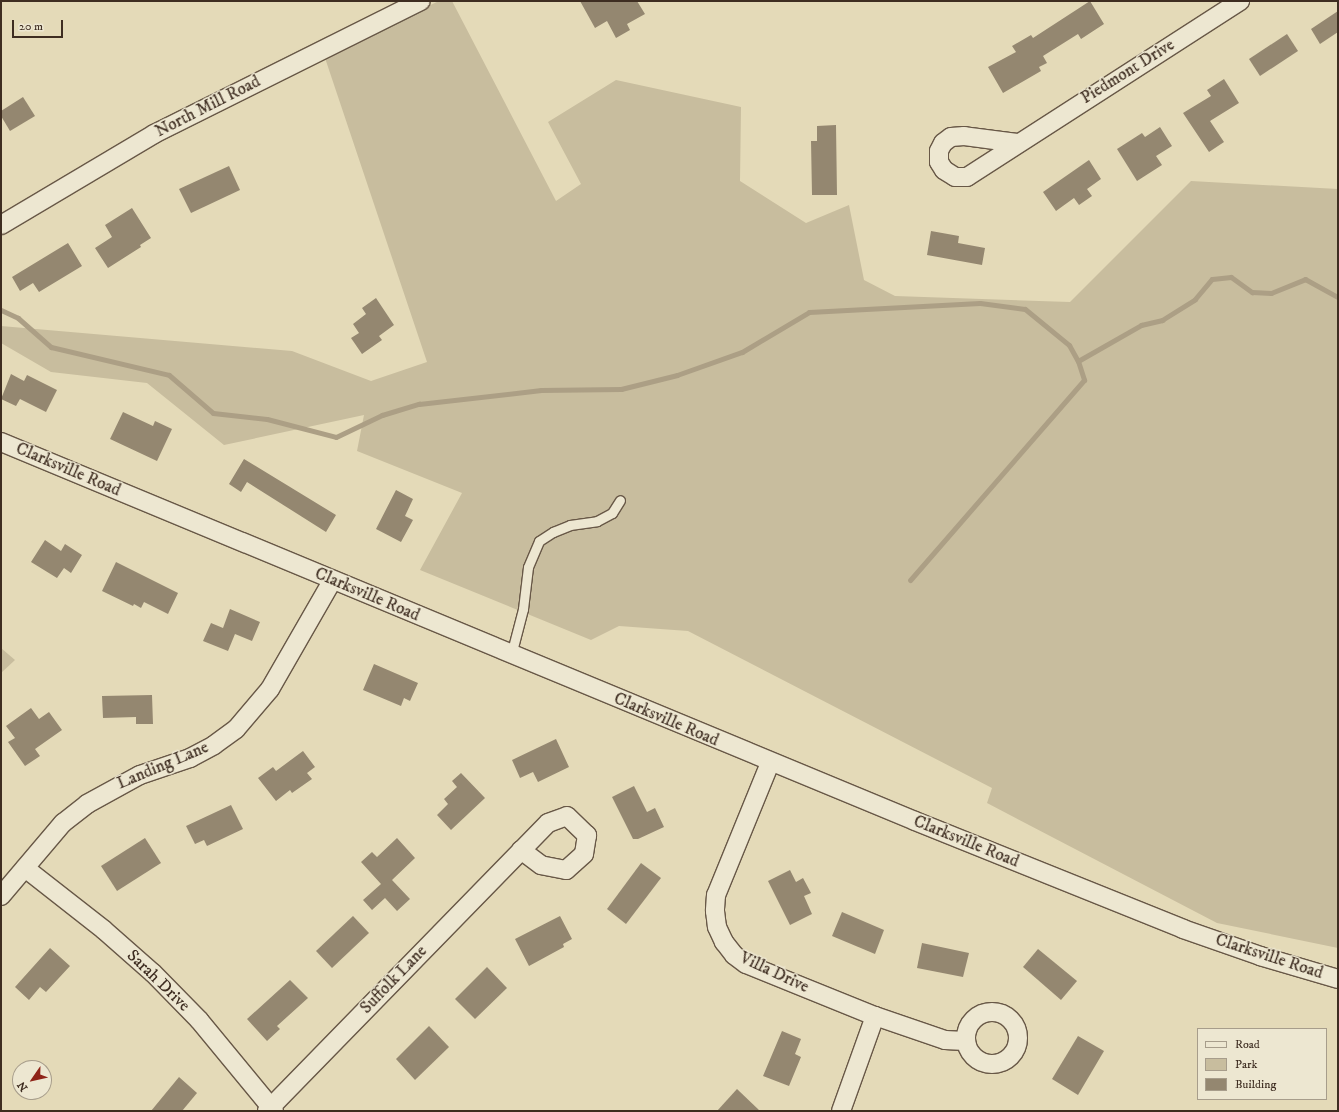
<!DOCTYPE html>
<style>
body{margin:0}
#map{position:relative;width:1339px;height:1112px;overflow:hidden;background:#e4dab8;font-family:"IM FELL DW Pica",serif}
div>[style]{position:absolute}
.green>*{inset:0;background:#c8bd9e}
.stream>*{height:5px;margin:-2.5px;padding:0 2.5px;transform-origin:2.5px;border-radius:2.5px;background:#ac9f85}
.building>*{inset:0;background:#948770}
.roads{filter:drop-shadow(1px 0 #685847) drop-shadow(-1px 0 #685847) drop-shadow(0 1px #685847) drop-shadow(0 -1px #685847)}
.lane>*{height:9px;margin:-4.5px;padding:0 4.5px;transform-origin:4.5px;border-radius:4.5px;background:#ede7d1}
.street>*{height:18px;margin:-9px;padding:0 9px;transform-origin:9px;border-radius:9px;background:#ede7d1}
.street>.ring{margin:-9px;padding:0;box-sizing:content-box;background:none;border:18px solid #ede7d1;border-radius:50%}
span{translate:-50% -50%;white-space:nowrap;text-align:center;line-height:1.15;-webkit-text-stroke:3px #ede7d1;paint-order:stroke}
.street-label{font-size:17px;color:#3e2d21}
.frame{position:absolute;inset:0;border:2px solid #3e2d21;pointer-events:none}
.legend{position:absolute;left:1197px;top:1028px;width:130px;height:72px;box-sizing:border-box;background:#ede7d1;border:1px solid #a79d8b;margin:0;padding:5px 7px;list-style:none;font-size:12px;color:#3e2d21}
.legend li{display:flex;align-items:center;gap:8px;height:20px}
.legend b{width:20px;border:1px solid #a79d8b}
.north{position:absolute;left:12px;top:1060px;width:40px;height:40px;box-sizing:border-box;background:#ede7d1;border:1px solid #a79d8b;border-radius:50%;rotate:236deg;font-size:11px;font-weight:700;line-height:16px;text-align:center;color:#3e2d21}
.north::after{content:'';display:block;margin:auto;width:14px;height:18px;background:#8f2418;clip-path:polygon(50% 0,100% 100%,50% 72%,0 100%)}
.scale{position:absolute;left:12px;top:20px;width:51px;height:18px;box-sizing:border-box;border:2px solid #3e2d21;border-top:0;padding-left:5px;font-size:12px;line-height:14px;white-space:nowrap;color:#3e2d21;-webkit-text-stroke:3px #ede7d1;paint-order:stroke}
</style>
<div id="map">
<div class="green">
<div style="clip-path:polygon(439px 1px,452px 1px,556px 201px,581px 184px,548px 122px,616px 80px,741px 107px,740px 181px,806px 223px,849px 205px,864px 280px,895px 296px,1070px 302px,1191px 181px,1338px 189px,1338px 948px,1217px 923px,987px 803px,992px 788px,688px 631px,619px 626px,591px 640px,420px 570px,462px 493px,357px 451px,364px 415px,224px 445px,147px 383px,51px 372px,1px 343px,1px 326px,292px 351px,371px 381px,427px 362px,324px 55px)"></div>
<div style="clip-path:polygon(1px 648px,15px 660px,1px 673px)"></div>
</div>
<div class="stream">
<div style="left:1px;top:310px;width:19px;rotate:25deg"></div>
<div style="left:18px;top:318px;width:44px;rotate:41.3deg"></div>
<div style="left:51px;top:347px;width:121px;rotate:13.3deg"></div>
<div style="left:169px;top:375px;width:58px;rotate:40.8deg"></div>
<div style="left:213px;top:413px;width:54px;rotate:6.3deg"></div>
<div style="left:267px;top:419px;width:71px;rotate:14.6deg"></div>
<div style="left:336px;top:437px;width:51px;rotate:-25.6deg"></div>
<div style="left:382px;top:415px;width:39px;rotate:-17deg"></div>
<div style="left:419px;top:404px;width:123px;rotate:-6.5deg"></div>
<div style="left:541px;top:390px;width:80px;rotate:-0.7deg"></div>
<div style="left:621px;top:389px;width:58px;rotate:-14deg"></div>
<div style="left:677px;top:375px;width:69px;rotate:-19.5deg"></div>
<div style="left:742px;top:352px;width:78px;rotate:-30.8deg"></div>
<div style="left:809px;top:312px;width:171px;rotate:-3deg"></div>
<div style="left:980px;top:303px;width:45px;rotate:7.6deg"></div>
<div style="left:1025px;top:309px;width:57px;rotate:39.3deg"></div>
<div style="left:1069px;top:345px;width:18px;rotate:61deg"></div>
<div style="left:1078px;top:361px;width:20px;rotate:72deg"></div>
<div style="left:1084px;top:380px;width:265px;rotate:131deg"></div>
<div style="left:1078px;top:361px;width:73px;rotate:-29.7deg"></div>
<div style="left:1141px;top:325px;width:22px;rotate:-13deg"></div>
<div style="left:1162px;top:320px;width:39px;rotate:-32deg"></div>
<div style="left:1195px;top:299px;width:26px;rotate:-50deg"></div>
<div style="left:1212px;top:279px;width:19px;rotate:-6deg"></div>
<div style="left:1231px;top:277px;width:26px;rotate:36deg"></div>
<div style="left:1252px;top:292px;width:19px;rotate:3deg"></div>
<div style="left:1271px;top:293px;width:37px;rotate:-22deg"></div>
<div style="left:1305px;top:279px;width:38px;rotate:29deg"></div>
</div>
<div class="building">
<div style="clip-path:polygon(580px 1px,637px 1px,645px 14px,627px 24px,630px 30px,616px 38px,607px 21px,595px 28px)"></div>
<div style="clip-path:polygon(1090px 1px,1104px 24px,1081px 39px,1078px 34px,1043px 56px,1047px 63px,1039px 67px,1041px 71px,1003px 93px,988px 67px,1016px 52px,1012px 46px,1031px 35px,1033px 38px)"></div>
<div style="clip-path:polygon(1338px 11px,1338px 32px,1320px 44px,1311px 29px)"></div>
<div style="clip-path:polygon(1287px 34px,1298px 51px,1260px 76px,1249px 59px)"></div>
<div style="clip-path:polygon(1224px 79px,1239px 103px,1210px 121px,1224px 142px,1209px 152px,1183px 113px,1211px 96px,1207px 90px)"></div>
<div style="clip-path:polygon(23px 97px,35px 116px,10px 131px,1px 116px,1px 111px)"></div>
<div style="clip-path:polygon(836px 125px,837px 195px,812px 195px,811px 141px,817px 141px,817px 126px)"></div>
<div style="clip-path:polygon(1160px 127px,1172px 146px,1156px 156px,1162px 165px,1137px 181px,1117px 149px,1142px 133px,1145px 137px)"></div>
<div style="clip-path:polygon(1089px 160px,1101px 179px,1087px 189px,1092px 196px,1079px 205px,1074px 198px,1056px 211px,1043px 192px)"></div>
<div style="clip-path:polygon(229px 166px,240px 190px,191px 213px,179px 189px)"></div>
<div style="clip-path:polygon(132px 208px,151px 238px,140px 245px,141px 247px,108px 268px,95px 248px,112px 237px,105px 225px)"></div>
<div style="clip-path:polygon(931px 231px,959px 236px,958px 243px,985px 248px,982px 265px,927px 255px)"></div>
<div style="clip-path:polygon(68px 243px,82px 266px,39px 292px,33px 283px,20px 291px,12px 277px)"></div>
<div style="clip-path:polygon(376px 298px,394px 325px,379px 336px,382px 340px,362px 354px,351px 338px,359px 333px,353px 324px,366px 314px,362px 308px)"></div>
<div style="clip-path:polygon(11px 374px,24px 381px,27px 375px,57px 390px,46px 412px,20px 399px,16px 406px,1px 399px)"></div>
<div style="clip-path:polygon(123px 412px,153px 426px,155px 421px,172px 429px,157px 461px,110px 439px)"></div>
<div style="clip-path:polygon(244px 459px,336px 515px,326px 532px,247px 482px,241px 492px,229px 484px)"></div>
<div style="clip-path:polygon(396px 490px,413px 499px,405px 516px,413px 520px,401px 542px,376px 529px)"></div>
<div style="clip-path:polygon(45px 540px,61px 551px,65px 544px,82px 555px,71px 573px,64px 568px,57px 578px,31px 562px)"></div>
<div style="clip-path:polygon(116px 562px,178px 593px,168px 614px,144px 602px,141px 608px,134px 604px,133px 606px,102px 591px)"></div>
<div style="clip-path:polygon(230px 609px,260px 622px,252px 641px,235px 634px,228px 651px,203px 641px,211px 623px,223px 628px)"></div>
<div style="clip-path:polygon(374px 664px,418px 683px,410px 701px,404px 698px,401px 706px,363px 690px)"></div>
<div style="clip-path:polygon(152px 695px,153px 724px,136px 724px,136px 717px,103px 718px,102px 696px)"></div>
<div style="clip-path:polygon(31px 708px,39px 719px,49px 712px,62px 730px,35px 749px,40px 756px,25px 766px,8px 742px,15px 738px,6px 726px)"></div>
<div style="clip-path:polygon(556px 739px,569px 767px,538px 782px,533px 772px,520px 778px,512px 760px)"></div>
<div style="clip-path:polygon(303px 751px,315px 767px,307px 773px,312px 779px,292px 793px,290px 790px,276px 801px,258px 778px,273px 767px,276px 771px)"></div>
<div style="clip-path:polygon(461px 773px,485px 798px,451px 830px,437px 815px,448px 804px,444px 799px,457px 787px,452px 781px)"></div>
<div style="clip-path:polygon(634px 786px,647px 812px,655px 808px,664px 827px,638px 839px,633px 839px,612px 797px)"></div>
<div style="clip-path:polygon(231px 805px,243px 829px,207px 846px,204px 840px,195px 844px,186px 826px)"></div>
<div style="clip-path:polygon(145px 838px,161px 863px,117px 891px,101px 866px)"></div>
<div style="clip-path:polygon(397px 838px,415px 858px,392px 880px,410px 899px,397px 911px,385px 898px,372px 910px,363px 900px,381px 884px,361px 862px,372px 852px,377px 857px)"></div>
<div style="clip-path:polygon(641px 863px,661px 878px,626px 924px,607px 909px)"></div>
<div style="clip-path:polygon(790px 870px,796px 882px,803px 878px,811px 893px,804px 896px,812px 914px,790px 925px,768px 881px)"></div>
<div style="clip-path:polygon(842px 912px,884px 930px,875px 954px,832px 936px)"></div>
<div style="clip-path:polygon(353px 916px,369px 933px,332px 968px,316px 951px)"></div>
<div style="clip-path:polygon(560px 916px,572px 939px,563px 944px,564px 947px,529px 966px,515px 939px)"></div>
<div style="clip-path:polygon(922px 943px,969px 953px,963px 977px,917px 968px)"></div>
<div style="clip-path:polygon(50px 948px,70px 966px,46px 992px,40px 987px,29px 1000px,15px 987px)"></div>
<div style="clip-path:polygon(1038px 949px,1077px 981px,1061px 1000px,1023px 967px)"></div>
<div style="clip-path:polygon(487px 967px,507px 988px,475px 1019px,455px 999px)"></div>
<div style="clip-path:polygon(290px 980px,308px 998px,277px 1026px,280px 1029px,267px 1041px,247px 1019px)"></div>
<div style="clip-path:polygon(429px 1026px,449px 1047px,415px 1080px,396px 1059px)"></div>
<div style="clip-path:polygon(782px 1031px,801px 1039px,795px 1054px,801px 1057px,789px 1086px,763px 1076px)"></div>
<div style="clip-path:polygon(1078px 1036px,1104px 1051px,1078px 1095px,1052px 1079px)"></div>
<div style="clip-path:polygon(179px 1077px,197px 1093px,182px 1111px,151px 1111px)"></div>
<div style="clip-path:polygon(737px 1089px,760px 1111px,717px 1111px)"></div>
</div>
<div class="roads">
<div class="lane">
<div style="left:511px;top:655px;width:48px;rotate:-75.4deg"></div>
<div style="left:523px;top:609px;width:42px;rotate:-83.2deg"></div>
<div style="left:528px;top:567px;width:28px;rotate:-67deg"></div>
<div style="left:539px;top:541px;width:17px;rotate:-33deg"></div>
<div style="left:553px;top:532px;width:18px;rotate:-22deg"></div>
<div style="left:570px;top:525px;width:27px;rotate:-8deg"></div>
<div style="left:597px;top:521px;width:17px;rotate:-28deg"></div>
<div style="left:612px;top:513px;width:15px;rotate:-58deg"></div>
</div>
<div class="street">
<div style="left:1017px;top:143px;width:53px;rotate:-172.5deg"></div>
<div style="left:964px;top:136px;width:13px;rotate:176deg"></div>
<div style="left:951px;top:137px;width:10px;rotate:143deg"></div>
<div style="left:943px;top:143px;width:9px;rotate:117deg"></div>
<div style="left:939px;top:151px;width:11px;rotate:90deg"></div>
<div style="left:939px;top:162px;width:9px;rotate:58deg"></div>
<div style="left:944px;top:170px;width:13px;rotate:32deg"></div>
<div style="left:955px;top:177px;width:12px"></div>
<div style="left:967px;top:177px;width:325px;rotate:-32.8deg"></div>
<div style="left:1px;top:225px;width:178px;rotate:-30.7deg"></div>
<div style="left:154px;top:134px;width:298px;rotate:-26.5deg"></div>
<div style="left:1px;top:442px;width:989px;rotate:22.52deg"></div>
<div style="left:915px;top:821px;width:289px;rotate:21.9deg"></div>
<div style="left:1183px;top:929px;width:82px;rotate:19.3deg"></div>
<div style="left:1260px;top:956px;width:81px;rotate:16.4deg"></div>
<div style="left:770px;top:763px;width:143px;rotate:112.2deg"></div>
<div style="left:716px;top:895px;width:16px;rotate:94deg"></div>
<div style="left:715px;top:911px;width:16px;rotate:83deg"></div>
<div style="left:717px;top:927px;width:17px;rotate:65deg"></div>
<div style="left:724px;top:942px;width:16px;rotate:52deg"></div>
<div style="left:734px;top:955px;width:15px;rotate:37deg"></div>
<div style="left:746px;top:964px;width:139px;rotate:22deg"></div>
<div style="left:875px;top:1016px;width:74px;rotate:18.9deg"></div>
<div style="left:945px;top:1040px;width:20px;rotate:3deg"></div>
<div style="left:25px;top:868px;width:100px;rotate:38.1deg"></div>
<div style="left:104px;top:930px;width:65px;rotate:41.3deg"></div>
<div style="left:153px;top:973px;width:66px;rotate:45.6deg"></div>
<div style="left:199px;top:1020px;width:118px;rotate:50.5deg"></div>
<div style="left:1px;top:896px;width:96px;rotate:-49.7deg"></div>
<div style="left:63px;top:823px;width:31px;rotate:-38deg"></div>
<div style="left:87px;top:804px;width:60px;rotate:-28.7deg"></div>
<div style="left:140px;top:775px;width:53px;rotate:-18.8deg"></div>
<div style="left:190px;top:758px;width:27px;rotate:-28deg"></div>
<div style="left:214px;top:745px;width:27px;rotate:-36deg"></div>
<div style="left:236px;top:729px;width:52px;rotate:-49.6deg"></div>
<div style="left:270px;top:689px;width:125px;rotate:-60.1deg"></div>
<div class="ring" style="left:966px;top:1012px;width:34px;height:34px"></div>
<div style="left:267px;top:1111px;width:402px;rotate:-45.7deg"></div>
<div style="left:548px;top:823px;width:20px;rotate:-20deg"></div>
<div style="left:567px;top:816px;width:28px;rotate:44deg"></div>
<div style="left:587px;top:835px;width:19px;rotate:99deg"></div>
<div style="left:584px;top:854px;width:24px;rotate:138deg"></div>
<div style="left:566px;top:870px;width:25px;rotate:-169deg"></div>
<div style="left:541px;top:865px;width:25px;rotate:-143deg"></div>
<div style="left:841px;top:1111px;width:101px;rotate:-70.3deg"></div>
</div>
</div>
<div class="street-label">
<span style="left:1128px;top:72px;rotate:-32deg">Piedmont Drive</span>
<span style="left:208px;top:107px;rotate:-27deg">North Mill Road</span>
<span style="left:68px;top:470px;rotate:23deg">Clarksville Road</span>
<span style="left:367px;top:595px;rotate:23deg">Clarksville Road</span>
<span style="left:666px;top:720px;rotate:23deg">Clarksville Road</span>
<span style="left:163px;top:766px;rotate:-23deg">Landing Lane</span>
<span style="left:966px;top:842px;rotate:22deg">Clarksville Road</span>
<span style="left:1269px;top:957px;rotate:18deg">Clarksville Road</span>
<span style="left:774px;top:973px;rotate:25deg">Villa Drive</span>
<span style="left:394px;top:980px;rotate:-46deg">Suffolk Lane</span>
<span style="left:158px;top:981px;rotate:44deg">Sarah Drive</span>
</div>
<div class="frame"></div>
<ul class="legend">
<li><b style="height:5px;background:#ede7d1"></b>Road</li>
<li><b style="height:11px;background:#c8bd9e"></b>Park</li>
<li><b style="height:11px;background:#948770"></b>Building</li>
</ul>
<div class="north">N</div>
<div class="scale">20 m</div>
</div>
